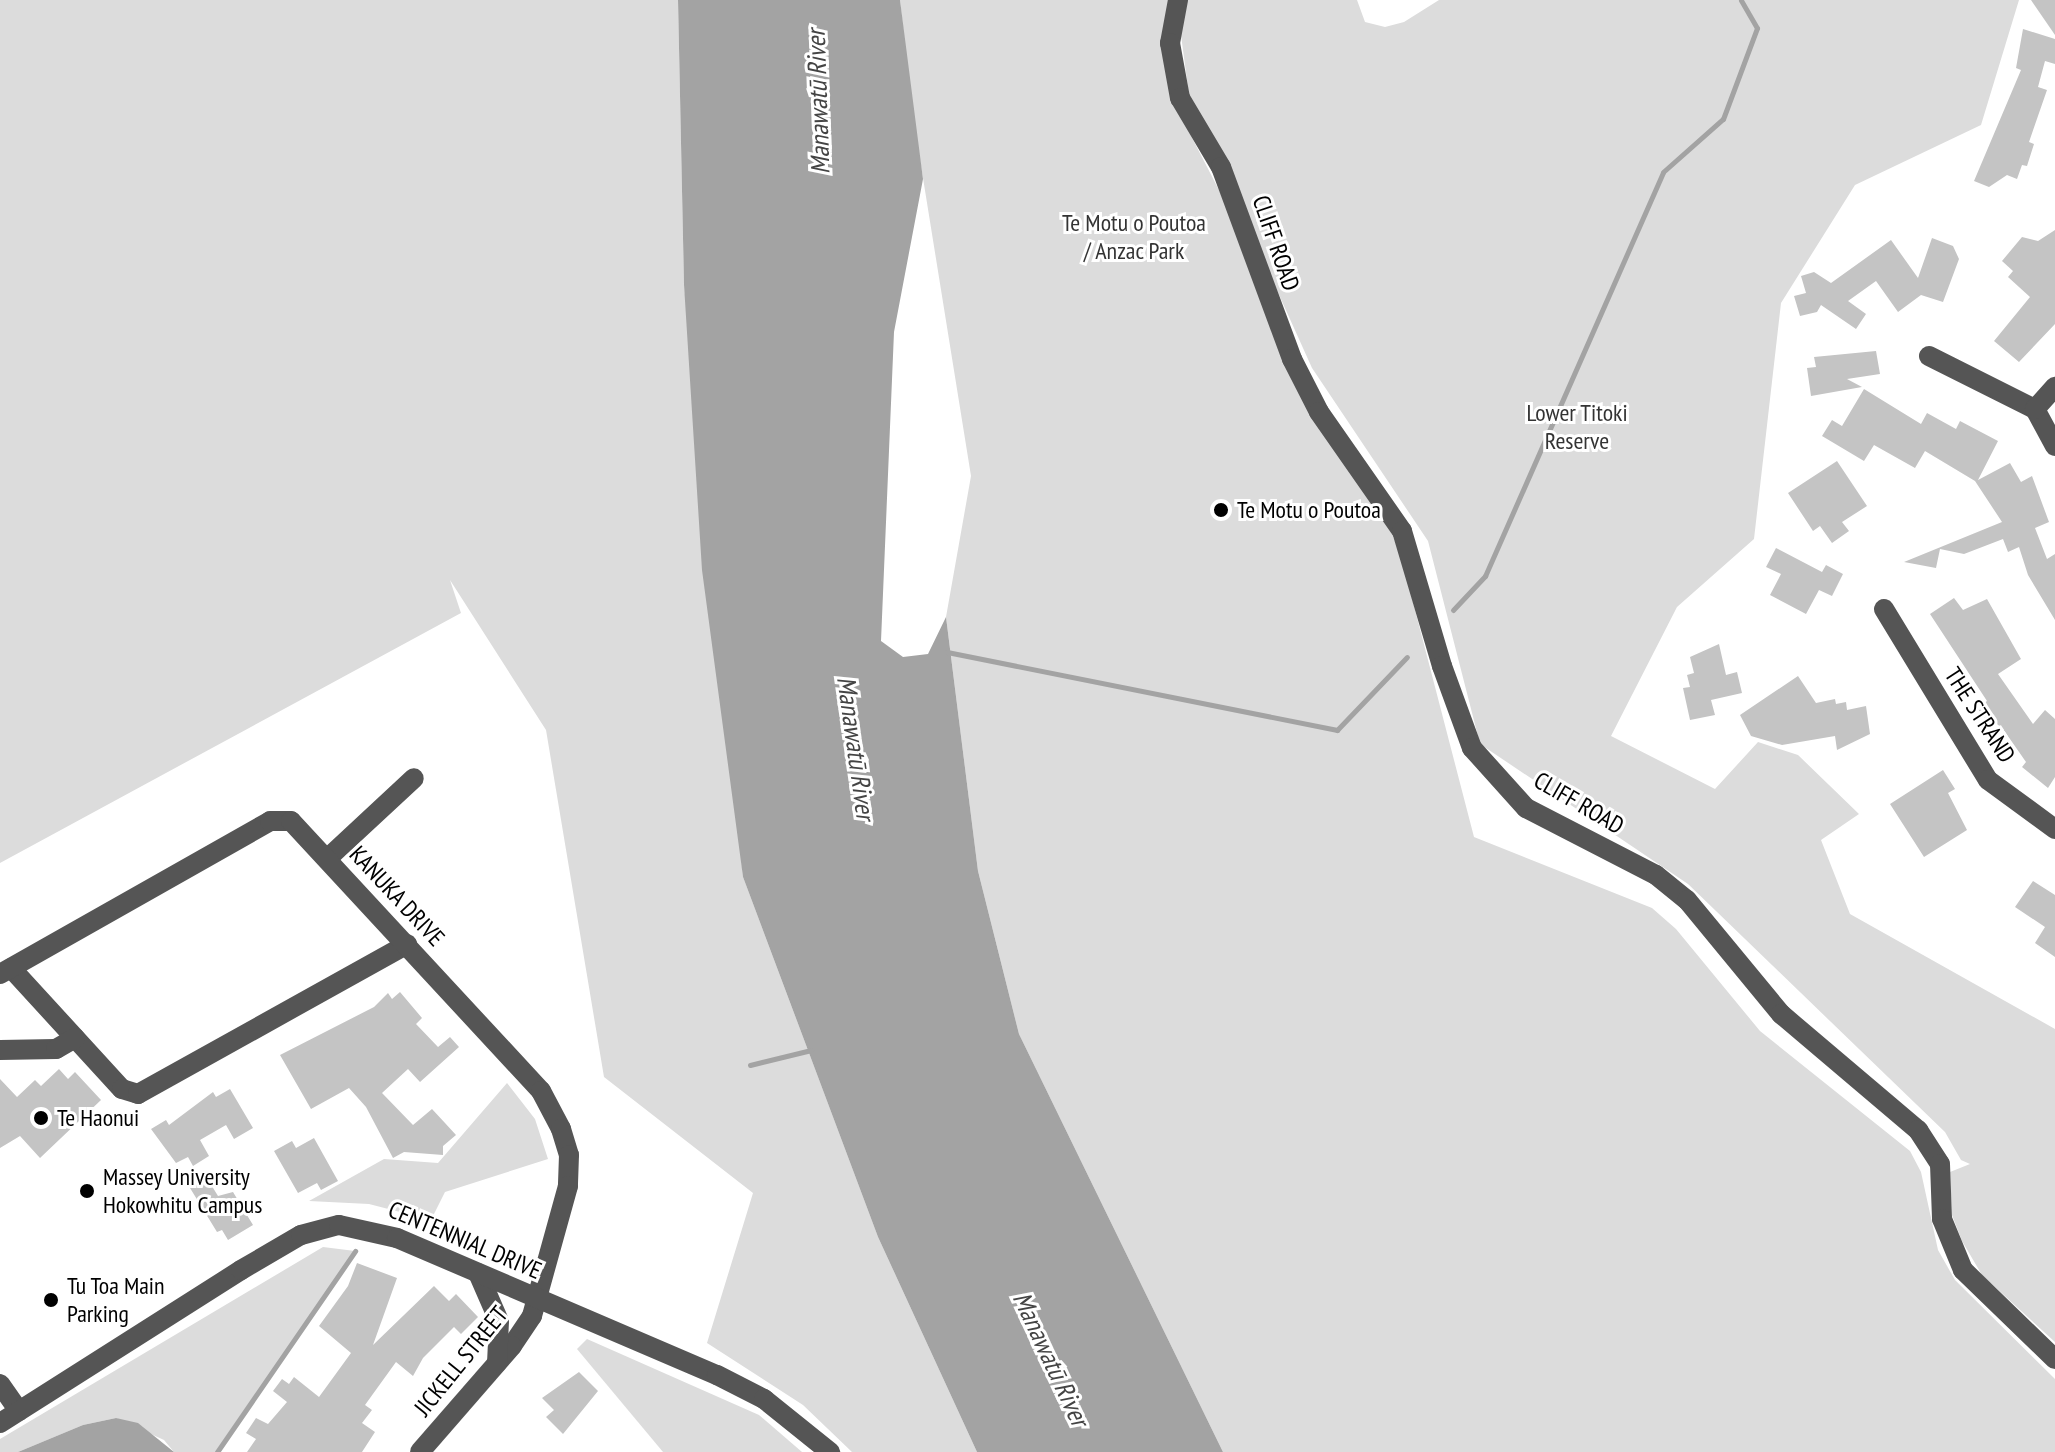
<!DOCTYPE html>
<meta charset="utf-8">
<style>
body{margin:0}
#map{position:relative;width:2055px;height:1452px;overflow:hidden;background:#fff;font-family:"PT Sans Narrow",sans-serif}
div>[style]{position:absolute}
.green>*{inset:0;background:#dcdcdc}
.water>*{inset:0;background:#a3a3a3}
.stream>*{height:5px;margin:-2.5px;padding:0 2.5px;transform-origin:2.5px;border-radius:2.5px;background:#a3a3a3}
.building>*{inset:0;background:#c4c4c4}
.minor>*{height:20px;margin:-10px;padding:0 10px;transform-origin:10px;border-radius:10px;background:#555}
.dots>*{width:22px;height:22px;translate:-50% -50%;box-sizing:border-box;border:4px solid #fff;border-radius:50%}
span{translate:-50% -50%;white-space:nowrap;text-align:center;line-height:1.15;-webkit-text-stroke:6px #fff;paint-order:stroke}
.park-label{font-size:24px;color:#333}
.street-label{font-size:24px;color:#000}
.poi-label{font-size:24px;color:#000}
.left{translate:0 -50%;text-align:left}
.water-label{font-size:26px;color:#444;font-style:italic}
</style>
<div id="map">
<div class="green">
<div style="clip-path:polygon(0 0,678px 0,684px 285px,743px 877px,878px 1237px,977px 1452px,852px 1452px,803px 1405px,707px 1343px,753px 1193px,604px 1077px,546px 730px,450px 580px,461px 613px,0 863px)"></div>
<div style="clip-path:polygon(900px 0,1169px 0,1189px 132px,1220px 192px,1272px 323px,1385px 517px,1401px 556px,1474px 837px,1652px 908px,1676px 929px,1760px 1031px,1910px 1151px,1921px 1172px,1938px 1250px,1955px 1280px,2055px 1379px,2055px 1452px,1223px 1452px,1019px 1034px,978px 871px,946px 617px,971px 476px,913px 116px)"></div>
<div style="clip-path:polygon(1187px 0,1357px 0,1365px 22px,1385px 27px,1404px 22px,1439px 0,2019px 0,1981px 125px,1855px 185px,1781px 303px,1754px 539px,1677px 607px,1611px 736px,1715px 789px,1758px 742px,1798px 755px,1859px 814px,1821px 840px,1850px 914px,2055px 1029px,2055px 1342px,1982px 1275px,1962px 1241px,1952px 1215px,1950px 1172px,1970px 1164px,1961px 1160px,1945px 1132px,1688px 884px,1480px 744px,1428px 541px,1312px 368px,1189px 95px,1181px 35px)"></div>
<div style="clip-path:polygon(507px 1083px,535px 1119px,548px 1159px,445px 1192px,431px 1220px,369px 1204px,309px 1201px,384px 1159px,438px 1163px)"></div>
<div style="clip-path:polygon(323px 1247px,355px 1251px,217px 1452px,174px 1452px,164px 1440px,116px 1418px,83px 1425px,18px 1452px,0 1452px,0 1439px)"></div>
<div style="clip-path:polygon(587px 1339px,759px 1415px,802px 1452px,663px 1452px,577px 1349px)"></div>
</div>
<div class="water">
<div style="clip-path:polygon(678px 0,900px 0,923px 179px,894px 332px,881px 641px,903px 657px,928px 654px,946px 617px,978px 871px,1019px 1034px,1223px 1452px,977px 1452px,878px 1237px,743px 877px,702px 570px,684px 285px)"></div>
<div style="clip-path:polygon(116px 1418px,138px 1423px,174px 1452px,18px 1452px,83px 1425px)"></div>
</div>
<div class="stream">
<div style="left:1453px;top:610px;width:47px;rotate:-46.7deg"></div>
<div style="left:1485px;top:576px;width:441px;rotate:-66.2deg"></div>
<div style="left:1663px;top:172px;width:80px;rotate:-41.5deg"></div>
<div style="left:1723px;top:119px;width:97px;rotate:-69.5deg"></div>
<div style="left:1757px;top:28px;width:32px;rotate:-120deg"></div>
<div style="left:947px;top:652px;width:398px;rotate:11.3deg"></div>
<div style="left:1337px;top:730px;width:101px;rotate:-46.2deg"></div>
<div style="left:750px;top:1065px;width:63px;rotate:-13.8deg"></div>
<div style="left:217px;top:1452px;width:244px;rotate:-55.5deg"></div>
</div>
<div class="building">
<div style="clip-path:polygon(2031px 0,2055px 0,2055px 35px)"></div>
<div style="clip-path:polygon(2023px 29px,2055px 39px,2055px 64px,2045px 61px,2038px 87px,2047px 90px,2029px 142px,2034px 144px,2027px 166px,2022px 165px,2017px 179px,2007px 175px,1989px 187px,1974px 181px,2021px 70px,2016px 68px)"></div>
<div style="clip-path:polygon(2055px 230px,2055px 324px,2019px 362px,1994px 341px,2030px 297px,2008px 277px,2013px 271px,2002px 261px,2022px 237px,2038px 241px)"></div>
<div style="clip-path:polygon(1932px 238px,1953px 246px,1959px 259px,1943px 302px,1921px 295px,1898px 312px,1876px 281px,1848px 301px,1866px 314px,1856px 329px,1821px 305px,1817px 312px,1800px 316px,1794px 296px,1806px 293px,1801px 276px,1814px 272px,1831px 283px,1891px 240px,1918px 278px)"></div>
<div style="clip-path:polygon(1876px 351px,1880px 374px,1847px 379px,1862px 387px,1811px 396px,1807px 368px,1816px 367px,1814px 357px)"></div>
<div style="clip-path:polygon(1864px 389px,1921px 424px,1927px 413px,1956px 429px,1960px 421px,1998px 441px,1978px 480px,2010px 463px,2021px 482px,2032px 476px,2049px 522px,2035px 528px,2047px 559px,2055px 554px,2055px 620px,2028px 575px,2019px 547px,2008px 552px,2003px 539px,1964px 554px,1940px 549px,1936px 568px,1904px 562px,2002px 522px,1975px 481px,1925px 451px,1915px 468px,1874px 445px,1864px 461px,1822px 436px,1832px 420px,1842px 426px)"></div>
<div style="clip-path:polygon(1837px 461px,1867px 506px,1842px 522px,1849px 531px,1832px 543px,1820px 526px,1813px 531px,1788px 493px)"></div>
<div style="clip-path:polygon(1776px 548px,1822px 572px,1826px 565px,1843px 574px,1832px 596px,1819px 590px,1806px 614px,1770px 595px,1781px 574px,1766px 567px)"></div>
<div style="clip-path:polygon(1954px 598px,1963px 610px,1987px 599px,2021px 659px,1998px 674px,2033px 724px,2045px 710px,2055px 719px,2055px 777px,2048px 788px,2022px 767px,2026px 762px,2003px 729px,1991px 719px,1987px 721px,1977px 708px,1987px 701px,1930px 614px)"></div>
<div style="clip-path:polygon(1719px 644px,1726px 675px,1737px 672px,1742px 693px,1711px 700px,1715px 715px,1690px 720px,1683px 688px,1690px 687px,1687px 675px,1694px 673px,1690px 657px)"></div>
<div style="clip-path:polygon(1798px 676px,1816px 703px,1835px 699px,1836px 704px,1846px 702px,1847px 710px,1866px 706px,1870px 734px,1837px 750px,1835px 736px,1782px 745px,1751px 736px,1740px 715px)"></div>
<div style="clip-path:polygon(1943px 770px,1955px 789px,1948px 793px,1967px 830px,1924px 857px,1890px 804px)"></div>
<div style="clip-path:polygon(2033px 881px,2055px 895px,2055px 957px,2035px 943px,2045px 927px,2015px 907px)"></div>
<div style="clip-path:polygon(400px 992px,422px 1018px,416px 1024px,438px 1047px,450px 1037px,459px 1047px,420px 1082px,408px 1069px,382px 1093px,413px 1125px,432px 1109px,445px 1123px,456px 1135px,443px 1146px,443px 1155px,404px 1152px,393px 1158px,366px 1107px,349px 1088px,311px 1109px,280px 1055px,374px 1007px,388px 993px,392px 999px)"></div>
<div style="clip-path:polygon(59px 1069px,68px 1079px,75px 1072px,101px 1100px,40px 1158px,20px 1136px,0 1148px,0 1079px,17px 1097px,35px 1080px,41px 1086px)"></div>
<div style="clip-path:polygon(230px 1089px,253px 1128px,234px 1139px,226px 1125px,200px 1140px,209px 1156px,193px 1166px,188px 1157px,176px 1163px,151px 1129px,166px 1120px,169px 1125px,213px 1092px,216px 1097px)"></div>
<div style="clip-path:polygon(314px 1138px,338px 1181px,321px 1190px,317px 1183px,298px 1193px,274px 1151px,292px 1141px,296px 1148px)"></div>
<div style="clip-path:polygon(207px 1178px,218px 1196px,233px 1192px,253px 1225px,228px 1240px,222px 1230px,217px 1232px,190px 1188px)"></div>
<div style="clip-path:polygon(357px 1263px,397px 1278px,373px 1345px,434px 1286px,449px 1301px,456px 1294px,478px 1317px,461px 1334px,454px 1327px,423px 1358px,413px 1376px,396px 1362px,365px 1405px,372px 1410px,362px 1423px,375px 1432px,362px 1452px,247px 1452px,256px 1439px,246px 1433px,256px 1418px,268px 1424px,287px 1402px,273px 1391px,282px 1379px,289px 1384px,294px 1377px,319px 1397px,351px 1353px,319px 1326px,348px 1286px)"></div>
<div style="clip-path:polygon(579px 1372px,598px 1391px,563px 1434px,546px 1417px,554px 1410px,542px 1398px)"></div>
</div>
<div class="minor">
<div style="left:1178px;top:0;width:44px;rotate:100.5deg"></div>
<div style="left:1170px;top:43px;width:56px;rotate:79.7deg"></div>
<div style="left:1180px;top:98px;width:80px;rotate:59.3deg"></div>
<div style="left:1221px;top:167px;width:205px;rotate:69.7deg"></div>
<div style="left:1292px;top:359px;width:59px;rotate:63deg"></div>
<div style="left:1319px;top:412px;width:145px;rotate:55.1deg"></div>
<div style="left:1402px;top:531px;width:141px;rotate:73.5deg"></div>
<div style="left:1442px;top:666px;width:87px;rotate:69.9deg"></div>
<div style="left:1472px;top:748px;width:81px;rotate:48deg"></div>
<div style="left:1526px;top:808px;width:146px;rotate:27.3deg"></div>
<div style="left:1656px;top:875px;width:40px;rotate:39deg"></div>
<div style="left:1687px;top:900px;width:148px;rotate:50.5deg"></div>
<div style="left:1781px;top:1014px;width:180px;rotate:40.3deg"></div>
<div style="left:1918px;top:1130px;width:40px;rotate:57.1deg"></div>
<div style="left:1940px;top:1164px;width:55px;rotate:87.9deg"></div>
<div style="left:1942px;top:1219px;width:55px;rotate:67.6deg"></div>
<div style="left:1963px;top:1270px;width:128px;rotate:44.1deg"></div>
<div style="left:1929px;top:356px;width:119px;rotate:26.6deg"></div>
<div style="left:2035px;top:409px;width:42px;rotate:61.6deg"></div>
<div style="left:2035px;top:409px;width:30px;rotate:-48deg"></div>
<div style="left:1884px;top:609px;width:200px;rotate:58.7deg"></div>
<div style="left:1988px;top:780px;width:83px;rotate:36.2deg"></div>
<div style="left:328px;top:858px;width:117px;rotate:-42.9deg"></div>
<div style="left:11px;top:968px;width:164px;rotate:47.5deg"></div>
<div style="left:122px;top:1089px;width:17px;rotate:17deg"></div>
<div style="left:138px;top:1094px;width:308px;rotate:-29.1deg"></div>
<div style="left:0;top:974px;width:310px;rotate:-29.5deg"></div>
<div style="left:270px;top:821px;width:21px"></div>
<div style="left:291px;top:821px;width:368px;rotate:47.2deg"></div>
<div style="left:541px;top:1091px;width:43px;rotate:62.2deg"></div>
<div style="left:561px;top:1129px;width:27px;rotate:73deg"></div>
<div style="left:569px;top:1155px;width:31px;rotate:92deg"></div>
<div style="left:568px;top:1186px;width:135px;rotate:105.5deg"></div>
<div style="left:532px;top:1316px;width:36px;rotate:124deg"></div>
<div style="left:512px;top:1346px;width:140px;rotate:131deg"></div>
<div style="left:0;top:1050px;width:56px;rotate:-1deg"></div>
<div style="left:56px;top:1049px;width:22px;rotate:-30deg"></div>
<div style="left:478px;top:1273px;width:52px;rotate:66.4deg"></div>
<div style="left:499px;top:1321px;width:42px;rotate:92.7deg"></div>
<div style="left:0;top:1384px;width:33px;rotate:55deg"></div>
<div style="left:0;top:1423px;width:285px;rotate:-32.4deg"></div>
<div style="left:241px;top:1270px;width:69px;rotate:-30.3deg"></div>
<div style="left:301px;top:1235px;width:39px;rotate:-15deg"></div>
<div style="left:339px;top:1225px;width:59px;rotate:12.6deg"></div>
<div style="left:397px;top:1238px;width:348px;rotate:23.2deg"></div>
<div style="left:717px;top:1375px;width:53px;rotate:27.1deg"></div>
<div style="left:764px;top:1399px;width:85px;rotate:38.8deg"></div>
</div>
<div class="dots">
<div style="left:1221px;top:510px;background:#000"></div>
<div style="left:41px;top:1118px;background:#000"></div>
<div style="left:87px;top:1191px;background:#000"></div>
<div style="left:51px;top:1300px;background:#000"></div>
</div>
<div class="park-label">
<span style="left:1134px;top:237px">Te Motu o Poutoa<br>/ Anzac Park</span>
<span style="left:1577px;top:427px">Lower Titoki<br>Reserve</span>
</div>
<div class="street-label">
<span style="left:1276px;top:243px;rotate:71deg">CLIFF ROAD</span>
<span style="left:1980px;top:715px;rotate:57deg">THE STRAND</span>
<span style="left:1579px;top:803px;rotate:30deg">CLIFF ROAD</span>
<span style="left:397px;top:896px;rotate:47deg">KANUKA DRIVE</span>
<span style="left:465px;top:1240px;rotate:23deg">CENTENNIAL DRIVE</span>
<span style="left:461px;top:1361px;rotate:-51deg">JICKELL STREET</span>
</div>
<div class="poi-label">
<span class="left" style="left:1237px;top:510px">Te Motu o Poutoa</span>
<span class="left" style="left:57px;top:1118px">Te Haonui</span>
<span class="left" style="left:103px;top:1191px">Massey University<br>Hokowhitu Campus</span>
<span class="left" style="left:67px;top:1300px">Tu Toa Main<br>Parking</span>
</div>
<div class="water-label">
<span style="left:818px;top:102px;rotate:-92deg">Manawatū River</span>
<span style="left:856px;top:748px;rotate:82deg">Manawatū River</span>
<span style="left:1051px;top:1359px;rotate:65deg">Manawatū River</span>
</div>
</div>
